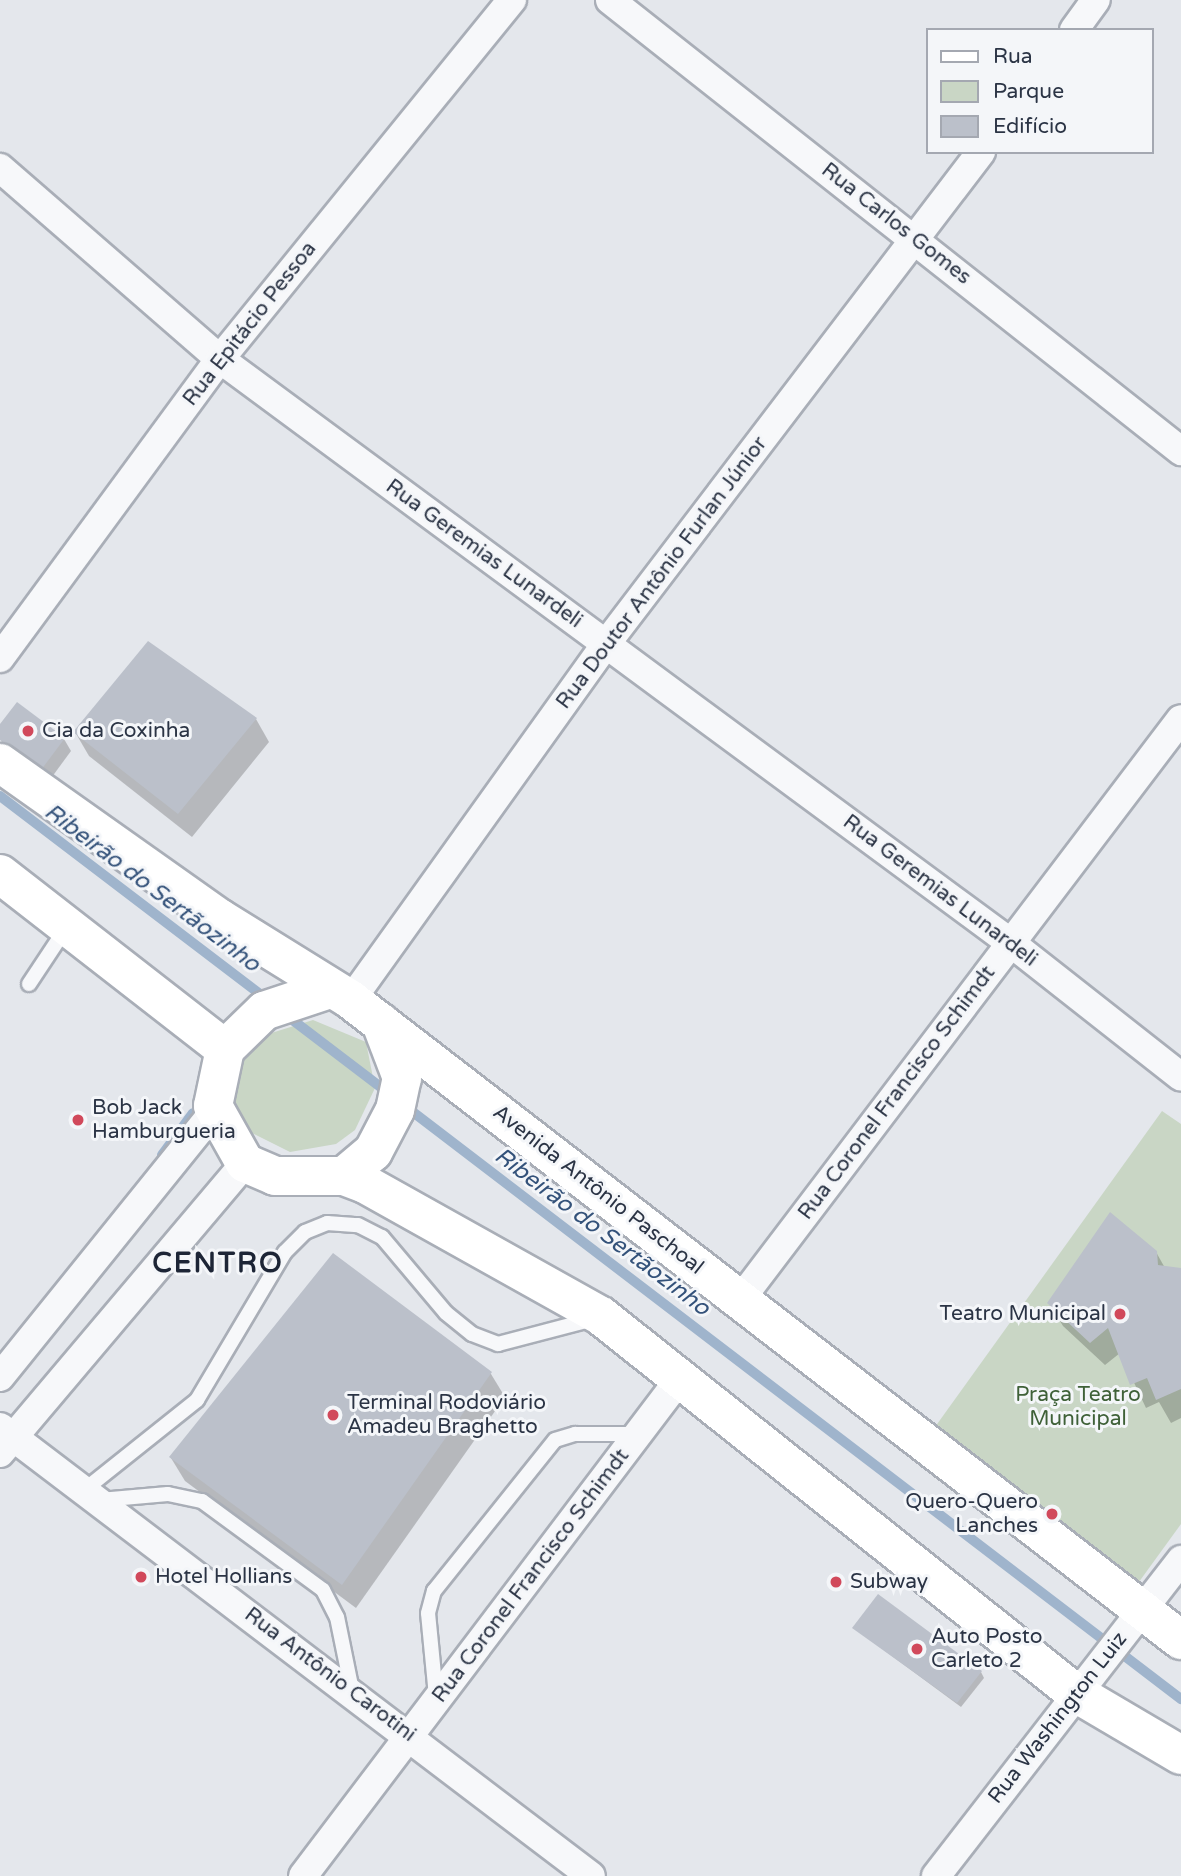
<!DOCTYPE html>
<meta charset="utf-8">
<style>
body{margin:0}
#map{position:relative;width:1181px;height:1876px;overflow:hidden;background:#e4e7ec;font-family:"Varela Round",sans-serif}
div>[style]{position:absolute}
.green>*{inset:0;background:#c9d6c5}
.shadow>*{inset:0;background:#0003}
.stream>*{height:10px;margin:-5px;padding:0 5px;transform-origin:5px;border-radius:5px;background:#9fb4cc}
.building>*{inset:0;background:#bbc0ca}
.roads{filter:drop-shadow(2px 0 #a9aeb7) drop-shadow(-2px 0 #a9aeb7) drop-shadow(0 2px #a9aeb7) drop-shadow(0 -2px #a9aeb7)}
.lane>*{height:14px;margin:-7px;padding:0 7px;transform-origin:7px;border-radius:7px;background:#f7f8fa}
.street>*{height:28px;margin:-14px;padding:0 14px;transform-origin:14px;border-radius:14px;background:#f7f8fa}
.secondary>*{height:38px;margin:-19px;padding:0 19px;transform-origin:19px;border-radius:19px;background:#fff}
.dots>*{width:19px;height:19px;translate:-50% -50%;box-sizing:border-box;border:4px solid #f4f6f9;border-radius:50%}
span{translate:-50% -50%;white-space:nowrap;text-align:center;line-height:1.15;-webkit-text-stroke:6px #f4f6f9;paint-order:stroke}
.street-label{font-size:21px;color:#2b3445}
.poi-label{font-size:21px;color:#2b3445}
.left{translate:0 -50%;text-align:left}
.right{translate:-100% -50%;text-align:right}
.park-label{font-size:21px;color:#3f6138}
.water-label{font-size:23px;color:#34527a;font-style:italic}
.district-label{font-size:28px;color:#1d2536;font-weight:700;letter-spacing:2px}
.legend{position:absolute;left:926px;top:28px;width:228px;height:126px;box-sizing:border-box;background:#f4f6f9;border:2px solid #a4a8b1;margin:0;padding:9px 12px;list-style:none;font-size:21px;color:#2b3445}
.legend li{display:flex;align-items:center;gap:14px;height:35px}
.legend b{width:35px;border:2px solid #a4a8b1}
</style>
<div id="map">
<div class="green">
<div style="clip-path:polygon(313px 1020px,366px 1042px,375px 1088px,355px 1130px,336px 1144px,290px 1152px,248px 1131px,233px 1111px,229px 1088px,239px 1065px,265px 1035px)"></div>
<div style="clip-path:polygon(1162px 1111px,1181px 1124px,1181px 1524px,1136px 1586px,935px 1427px)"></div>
</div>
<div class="shadow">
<div style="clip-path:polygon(256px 719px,269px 742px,192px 837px,89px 756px,75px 732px)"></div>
<div style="clip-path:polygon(0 727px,64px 739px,71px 751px,49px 781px,2px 746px)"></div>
<div style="clip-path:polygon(1156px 1252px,1165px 1268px,1181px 1270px,1181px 1418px,1171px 1423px,1159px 1402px,1146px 1408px,1120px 1353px,1105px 1365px,1063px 1326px,1049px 1303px)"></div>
<div style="clip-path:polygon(334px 1255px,491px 1374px,505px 1397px,356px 1608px,185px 1481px,171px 1458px)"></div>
<div style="clip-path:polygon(854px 1628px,981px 1672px,984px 1678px,961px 1707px)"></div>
</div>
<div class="stream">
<div style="left:0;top:796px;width:335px;rotate:37.3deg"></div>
<div style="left:286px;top:1015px;width:132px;rotate:37.3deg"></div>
<div style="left:405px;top:1106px;width:977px;rotate:37.39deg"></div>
<div style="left:162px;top:1155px;width:52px;rotate:-53.6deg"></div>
</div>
<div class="building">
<div style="clip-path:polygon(148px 641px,257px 718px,178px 814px,73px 732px)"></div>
<div style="clip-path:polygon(17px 702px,65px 738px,41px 770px,0 740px,0 724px)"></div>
<div style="clip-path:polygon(1110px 1212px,1157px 1251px,1158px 1265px,1181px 1268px,1181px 1389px,1156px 1400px,1147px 1378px,1130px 1385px,1108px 1328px,1090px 1343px,1047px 1303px)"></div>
<div style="clip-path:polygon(333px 1253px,492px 1372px,342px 1585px,169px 1457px)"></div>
<div style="clip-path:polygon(878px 1594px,982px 1671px,957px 1703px,852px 1628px)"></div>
</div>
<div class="roads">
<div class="lane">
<div style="left:29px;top:984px;width:67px;rotate:-56.5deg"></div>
<div style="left:83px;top:1491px;width:146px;rotate:-38.6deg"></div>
<div style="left:197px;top:1400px;width:172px;rotate:-59.3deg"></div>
<div style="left:285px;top:1252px;width:28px;rotate:-45deg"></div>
<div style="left:305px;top:1232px;width:24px;rotate:-22deg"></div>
<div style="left:327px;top:1223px;width:31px;rotate:4deg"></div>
<div style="left:358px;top:1225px;width:27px;rotate:27deg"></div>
<div style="left:382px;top:1237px;width:99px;rotate:49.9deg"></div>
<div style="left:446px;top:1313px;width:33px;rotate:39deg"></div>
<div style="left:472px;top:1334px;width:28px;rotate:21deg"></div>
<div style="left:498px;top:1344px;width:98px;rotate:-14.7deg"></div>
<div style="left:100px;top:1500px;width:68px;rotate:-5deg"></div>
<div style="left:168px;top:1494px;width:35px;rotate:12deg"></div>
<div style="left:202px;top:1501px;width:150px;rotate:36.3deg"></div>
<div style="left:323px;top:1590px;width:30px;rotate:63deg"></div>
<div style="left:337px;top:1617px;width:76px;rotate:78.5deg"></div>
<div style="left:436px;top:1696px;width:83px;rotate:-95.5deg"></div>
<div style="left:428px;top:1613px;width:23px;rotate:-75deg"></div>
<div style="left:434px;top:1591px;width:193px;rotate:-51.3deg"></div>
<div style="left:555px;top:1440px;width:21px;rotate:-17deg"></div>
<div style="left:575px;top:1434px;width:62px"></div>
</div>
<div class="street">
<div style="left:610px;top:0;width:728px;rotate:38.3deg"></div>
<div style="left:1074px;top:30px;width:37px;rotate:-54deg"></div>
<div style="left:0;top:168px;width:291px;rotate:41deg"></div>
<div style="left:220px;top:359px;width:983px;rotate:36.44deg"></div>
<div style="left:1011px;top:943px;width:216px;rotate:38.2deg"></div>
<div style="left:0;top:658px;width:371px;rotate:-53.7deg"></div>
<div style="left:220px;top:359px;width:463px;rotate:-50.9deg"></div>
<div style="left:351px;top:1000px;width:438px;rotate:-54.4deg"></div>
<div style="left:606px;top:644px;width:619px;rotate:-52.69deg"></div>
<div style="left:740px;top:1300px;width:729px;rotate:-52.8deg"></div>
<div style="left:0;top:1377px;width:341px;rotate:-51.1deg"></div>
<div style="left:0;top:1427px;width:742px;rotate:37.23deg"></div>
<div style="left:0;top:1453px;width:380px;rotate:-49.8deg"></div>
<div style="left:303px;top:1876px;width:627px;rotate:-52.84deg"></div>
<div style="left:936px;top:1876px;width:400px;rotate:-52.2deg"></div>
</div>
<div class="secondary">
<div style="left:0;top:763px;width:268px;rotate:35.3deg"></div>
<div style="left:219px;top:918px;width:155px;rotate:31.8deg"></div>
<div style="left:351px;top:1000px;width:1048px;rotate:37.64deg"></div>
<div style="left:0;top:874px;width:285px;rotate:37.9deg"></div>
<div style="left:327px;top:990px;width:66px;rotate:161.6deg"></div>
<div style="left:264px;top:1011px;width:54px;rotate:135.7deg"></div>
<div style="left:225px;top:1049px;width:58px;rotate:101.9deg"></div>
<div style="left:213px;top:1106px;width:65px;rotate:60.7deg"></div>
<div style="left:245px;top:1163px;width:33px;rotate:23deg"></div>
<div style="left:275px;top:1176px;width:69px"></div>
<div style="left:344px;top:1176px;width:22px;rotate:21deg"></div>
<div style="left:365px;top:1184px;width:270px;rotate:29.2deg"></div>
<div style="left:601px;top:1316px;width:604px;rotate:38.48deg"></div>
<div style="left:1074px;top:1692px;width:124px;rotate:30.5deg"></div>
<div style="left:344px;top:1176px;width:38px;rotate:-40deg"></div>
<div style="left:373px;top:1152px;width:47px;rotate:-62.4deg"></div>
<div style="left:395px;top:1110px;width:33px;rotate:-78deg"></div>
<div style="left:402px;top:1078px;width:59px;rotate:-110.9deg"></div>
</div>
</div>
<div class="dots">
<div style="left:28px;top:731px;background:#d1495b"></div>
<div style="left:78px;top:1120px;background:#d1495b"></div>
<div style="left:1120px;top:1314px;background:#d1495b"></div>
<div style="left:333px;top:1415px;background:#d1495b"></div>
<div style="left:1052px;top:1514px;background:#d1495b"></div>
<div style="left:141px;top:1577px;background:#d1495b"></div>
<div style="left:836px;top:1582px;background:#d1495b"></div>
<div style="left:917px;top:1649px;background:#d1495b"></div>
</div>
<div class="street-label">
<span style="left:896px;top:224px;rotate:38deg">Rua Carlos Gomes</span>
<span style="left:250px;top:324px;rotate:-52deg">Rua Epitácio Pessoa</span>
<span style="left:484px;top:554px;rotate:36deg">Rua Geremias Lunardeli</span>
<span style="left:662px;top:573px;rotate:-53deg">Rua Doutor Antônio Furlan Júnior</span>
<span style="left:940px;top:891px;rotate:37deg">Rua Geremias Lunardeli</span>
<span style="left:897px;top:1093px;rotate:-53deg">Rua Coronel Francisco Schimdt</span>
<span style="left:598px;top:1190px;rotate:38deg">Avenida Antônio Paschoal</span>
<span style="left:531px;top:1576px;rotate:-53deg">Rua Coronel Francisco Schimdt</span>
<span style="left:330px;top:1675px;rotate:37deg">Rua Antônio Carotini</span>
<span style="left:1058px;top:1718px;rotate:-52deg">Rua Washington Luiz</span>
</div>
<div class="poi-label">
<span class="left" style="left:42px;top:731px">Cia da Coxinha</span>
<span class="left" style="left:92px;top:1120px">Bob Jack<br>Hamburgueria</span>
<span class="right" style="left:1106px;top:1314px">Teatro Municipal</span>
<span class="left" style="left:347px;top:1415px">Terminal Rodoviário<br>Amadeu Braghetto</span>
<span class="right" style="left:1038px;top:1514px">Quero-Quero<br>Lanches</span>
<span class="left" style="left:155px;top:1577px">Hotel Hollians</span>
<span class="left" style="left:850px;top:1582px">Subway</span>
<span class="left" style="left:931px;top:1649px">Auto Posto<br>Carleto 2</span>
</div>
<div class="park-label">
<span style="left:1078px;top:1407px">Praça Teatro<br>Municipal</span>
</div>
<div class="water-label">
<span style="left:152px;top:888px;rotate:37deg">Ribeirão do Sertãozinho</span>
<span style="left:602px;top:1232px;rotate:37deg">Ribeirão do Sertãozinho</span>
</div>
<div class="district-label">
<span style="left:218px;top:1263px">CENTRO</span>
</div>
<ul class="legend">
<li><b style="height:9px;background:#fff"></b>Rua</li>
<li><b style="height:19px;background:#c9d6c5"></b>Parque</li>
<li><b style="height:19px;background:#bbc0ca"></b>Edifício</li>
</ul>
</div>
